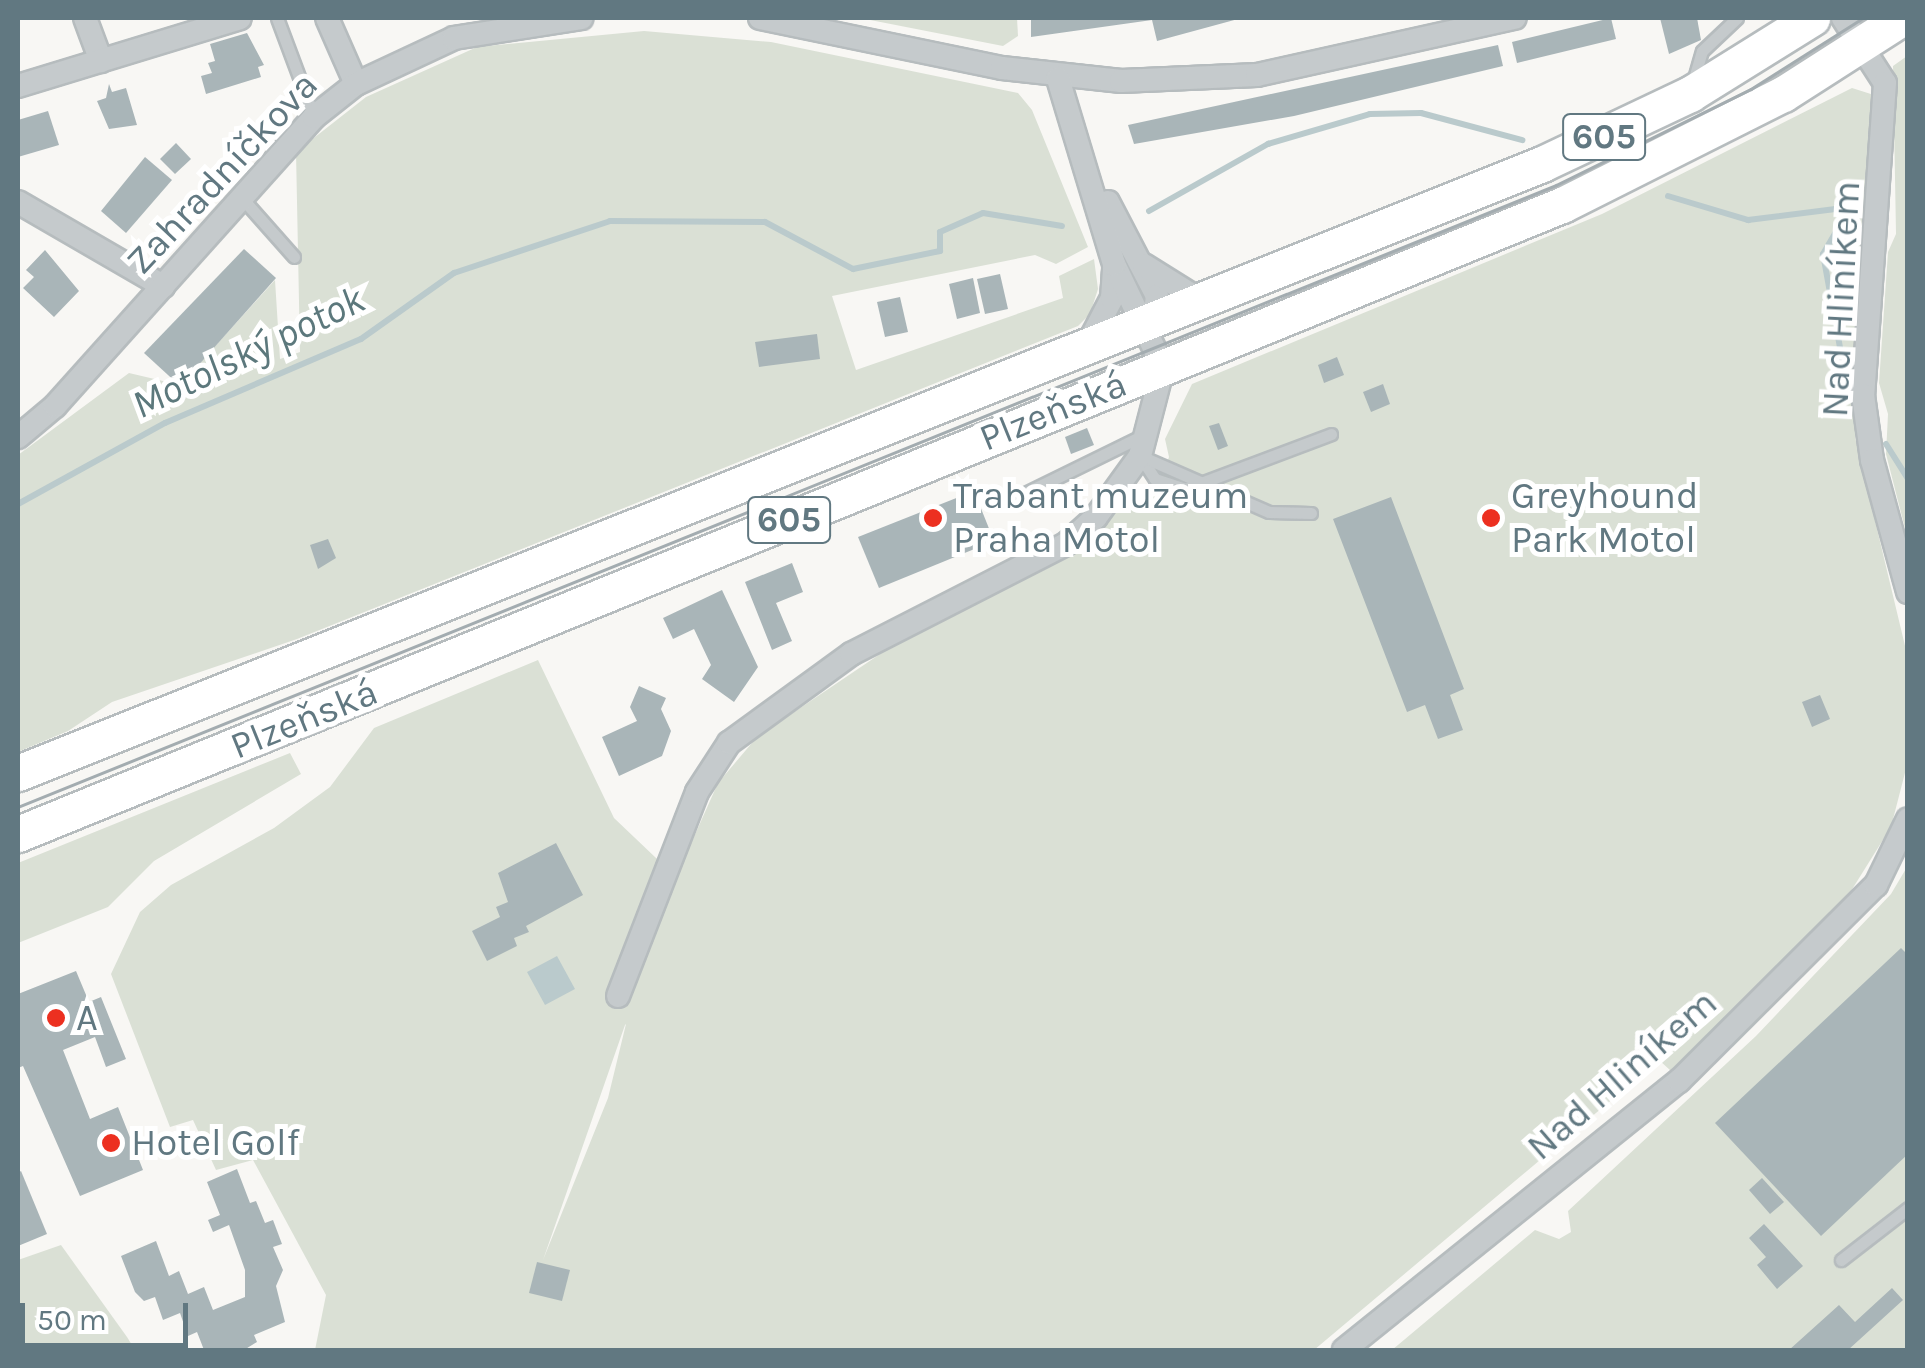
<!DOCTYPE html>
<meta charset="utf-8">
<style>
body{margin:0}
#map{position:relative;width:1925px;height:1368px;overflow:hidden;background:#f8f7f4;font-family:Karla,sans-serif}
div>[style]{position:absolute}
.green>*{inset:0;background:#dae0d5}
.water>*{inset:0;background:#bacacc}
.stream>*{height:6px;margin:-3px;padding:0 3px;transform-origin:3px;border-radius:3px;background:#bacacc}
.building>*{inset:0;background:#a9b5b8}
.roads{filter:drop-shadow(2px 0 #b6bcbe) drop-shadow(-2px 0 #b6bcbe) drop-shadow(0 2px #b6bcbe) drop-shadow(0 -2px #b6bcbe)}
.lane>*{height:11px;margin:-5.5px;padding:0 5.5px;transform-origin:5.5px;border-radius:5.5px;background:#c5cacc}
.street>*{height:22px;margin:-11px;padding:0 11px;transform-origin:11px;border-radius:11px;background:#c5cacc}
.primary>*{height:35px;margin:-17.5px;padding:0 17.5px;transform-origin:17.5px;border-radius:17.5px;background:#fff}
.tram>*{height:2.5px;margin:-1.25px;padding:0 1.25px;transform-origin:1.25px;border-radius:1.25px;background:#a3acb0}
.dots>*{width:28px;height:28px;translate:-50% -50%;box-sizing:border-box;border:5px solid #fff;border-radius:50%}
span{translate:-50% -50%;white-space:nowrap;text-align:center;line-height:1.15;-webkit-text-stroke:10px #fff;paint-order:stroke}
.shield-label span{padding:2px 8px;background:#fff;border:2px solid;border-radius:8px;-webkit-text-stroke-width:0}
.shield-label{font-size:35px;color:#617881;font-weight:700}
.street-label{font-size:38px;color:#617881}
.poi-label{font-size:38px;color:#617881}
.left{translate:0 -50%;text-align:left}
.water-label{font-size:40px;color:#5c787c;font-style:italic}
.frame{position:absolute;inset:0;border:20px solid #617881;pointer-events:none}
.scale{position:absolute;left:20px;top:1303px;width:168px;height:45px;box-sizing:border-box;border:5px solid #617881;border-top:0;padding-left:12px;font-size:30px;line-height:35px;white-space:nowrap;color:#617881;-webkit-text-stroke:8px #fff;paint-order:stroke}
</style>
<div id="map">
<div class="green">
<div style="clip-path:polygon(860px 18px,1017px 18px,1018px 36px,1003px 46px)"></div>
<div style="clip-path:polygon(644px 31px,771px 42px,1018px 93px,1032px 110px,1088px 247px,1056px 264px,1035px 255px,832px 296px,856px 370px,1063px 298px,1059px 276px,1094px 259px,1098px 289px,1090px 314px,1078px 326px,297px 639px,112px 702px,68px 731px,18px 752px,18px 455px,129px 373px,180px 385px,275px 280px,280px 359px,300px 352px,296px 152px,366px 97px,477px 47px)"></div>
<div style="clip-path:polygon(1907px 56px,1907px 536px,1886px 454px,1888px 414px,1879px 383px,1888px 252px,1896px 234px,1893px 66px)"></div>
<div style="clip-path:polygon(evenodd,1852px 88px,1874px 95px,1855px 437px,1906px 650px,1907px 765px,1891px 827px,1846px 899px,1671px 1071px,1659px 1060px,1314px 1350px,315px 1350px,326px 1295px,253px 1160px,216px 1170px,193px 1120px,170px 1127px,111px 974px,140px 912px,171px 885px,274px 828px,330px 787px,374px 728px,538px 660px,614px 818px,676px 877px,718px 783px,757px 737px,889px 648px,1079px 552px,1137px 490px,1156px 494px,1169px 457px,1165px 439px,1192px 384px,1602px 214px,1852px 88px,626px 1024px,608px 1098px,543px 1260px,625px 1025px,626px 1024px)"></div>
<div style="clip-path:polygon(290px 753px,301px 774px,154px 861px,108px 907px,18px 943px,18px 863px)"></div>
<div style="clip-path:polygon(1907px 867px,1907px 1350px,1392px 1350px,1535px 1230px,1559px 1239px,1571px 1232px,1568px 1211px,1756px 1036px,1891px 894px)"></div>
<div style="clip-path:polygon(61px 1245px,127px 1337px,135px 1350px,18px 1350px,18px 1260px)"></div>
</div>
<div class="water">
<div style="clip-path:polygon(557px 956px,575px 989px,545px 1005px,527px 972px)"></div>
</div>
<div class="stream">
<div style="left:1668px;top:196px;width:84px;rotate:16.7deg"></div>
<div style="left:1748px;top:220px;width:104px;rotate:-7.2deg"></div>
<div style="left:1149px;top:211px;width:137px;rotate:-29.4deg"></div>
<div style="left:1268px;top:144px;width:106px;rotate:-16.4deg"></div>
<div style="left:1370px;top:114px;width:51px;rotate:-1.1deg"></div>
<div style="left:1421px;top:113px;width:105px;rotate:15deg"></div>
<div style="left:1845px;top:375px;width:123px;rotate:-100.3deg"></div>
<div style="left:1823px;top:254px;width:53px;rotate:-59.6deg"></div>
<div style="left:1886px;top:444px;width:41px;rotate:57.8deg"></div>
<div style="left:18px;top:504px;width:168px;rotate:-28.9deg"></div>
<div style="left:165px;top:423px;width:213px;rotate:-23.2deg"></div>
<div style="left:361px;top:339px;width:114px;rotate:-35.4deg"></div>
<div style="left:454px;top:273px;width:164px;rotate:-18.4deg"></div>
<div style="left:610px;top:221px;width:155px;rotate:0.4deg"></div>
<div style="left:765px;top:222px;width:100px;rotate:28.1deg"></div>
<div style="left:853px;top:269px;width:89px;rotate:-11.7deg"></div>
<div style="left:940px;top:251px;width:19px;rotate:-90deg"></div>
<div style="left:940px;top:232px;width:47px;rotate:-23.8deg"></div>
<div style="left:983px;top:213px;width:80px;rotate:9.3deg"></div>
</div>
<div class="building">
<div style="clip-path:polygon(1031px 18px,1238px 18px,1238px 19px,1157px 41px,1152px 20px,1031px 37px)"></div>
<div style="clip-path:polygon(1611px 18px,1616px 39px,1517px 63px,1512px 42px)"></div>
<div style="clip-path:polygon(1660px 18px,1697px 18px,1701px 40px,1669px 54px)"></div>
<div style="clip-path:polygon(247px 33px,264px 65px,258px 67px,261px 77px,206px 94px,201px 76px,212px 73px,208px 63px,215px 61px,210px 44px)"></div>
<div style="clip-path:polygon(1498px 45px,1503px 66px,1294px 116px,1134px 144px,1128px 125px)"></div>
<div style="clip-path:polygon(109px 84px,112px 92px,126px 88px,137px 125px,109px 129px,97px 101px,106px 98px)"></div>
<div style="clip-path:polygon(48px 111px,59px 145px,18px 157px,18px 120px)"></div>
<div style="clip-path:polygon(176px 143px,191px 159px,175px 174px,160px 159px)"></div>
<div style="clip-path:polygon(145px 157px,172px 180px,126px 233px,101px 211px)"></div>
<div style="clip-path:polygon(244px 249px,276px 278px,180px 386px,144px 353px)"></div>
<div style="clip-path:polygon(45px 250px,79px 291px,54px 317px,23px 288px,34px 277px,26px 270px)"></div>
<div style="clip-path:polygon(1000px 274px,1008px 309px,985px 314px,977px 279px)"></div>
<div style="clip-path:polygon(973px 278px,980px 313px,957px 319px,949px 284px)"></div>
<div style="clip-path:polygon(900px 297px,908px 332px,885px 337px,877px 302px)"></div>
<div style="clip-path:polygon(817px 334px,820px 359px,759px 367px,755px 342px)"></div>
<div style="clip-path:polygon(1337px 357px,1344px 375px,1324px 383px,1318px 365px)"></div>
<div style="clip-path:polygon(1383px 384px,1390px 404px,1371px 412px,1363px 392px)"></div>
<div style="clip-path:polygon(1219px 423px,1228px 446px,1218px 450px,1209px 426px)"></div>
<div style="clip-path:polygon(1087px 428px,1094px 445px,1071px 454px,1065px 437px)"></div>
<div style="clip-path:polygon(974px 491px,994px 541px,879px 588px,858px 537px)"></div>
<div style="clip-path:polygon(1391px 497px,1464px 689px,1450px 695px,1463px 730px,1438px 739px,1425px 705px,1407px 712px,1333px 519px)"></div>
<div style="clip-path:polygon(328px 539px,336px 558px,318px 569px,310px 545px)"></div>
<div style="clip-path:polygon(792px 563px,803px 592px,776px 603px,792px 641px,772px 650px,745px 582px)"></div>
<div style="clip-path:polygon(722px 590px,758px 667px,734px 702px,702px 679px,711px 665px,694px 629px,673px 639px,663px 618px)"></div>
<div style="clip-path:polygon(639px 686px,666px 698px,661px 709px,671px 731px,662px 756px,619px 776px,602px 737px,637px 721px,630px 707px)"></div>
<div style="clip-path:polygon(1820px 695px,1830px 719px,1812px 727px,1802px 702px)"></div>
<div style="clip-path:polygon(556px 843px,583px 895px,526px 926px,529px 932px,514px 938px,517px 946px,487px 961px,472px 931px,500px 917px,496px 907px,508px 902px,498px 873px)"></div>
<div style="clip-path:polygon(1901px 948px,1908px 955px,1908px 1154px,1821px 1236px,1715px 1123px)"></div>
<div style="clip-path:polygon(76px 971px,89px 1002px,101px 997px,126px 1059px,106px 1067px,95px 1037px,63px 1050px,90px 1119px,118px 1107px,143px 1170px,80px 1196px,23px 1066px,18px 1068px,18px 994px)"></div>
<div style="clip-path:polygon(237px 1169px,250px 1203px,256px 1201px,265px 1223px,273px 1220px,282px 1244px,273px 1247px,283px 1270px,276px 1286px,285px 1322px,254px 1335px,257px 1342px,244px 1350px,204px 1350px,197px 1332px,188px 1336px,180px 1313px,163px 1320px,155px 1297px,144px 1301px,135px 1292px,121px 1256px,156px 1241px,169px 1276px,179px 1271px,188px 1294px,204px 1287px,213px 1310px,245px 1297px,245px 1270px,229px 1225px,213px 1232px,208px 1220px,220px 1215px,207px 1182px)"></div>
<div style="clip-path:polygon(21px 1171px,47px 1234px,18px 1246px,18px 1173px)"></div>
<div style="clip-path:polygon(1762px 1178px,1784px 1202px,1770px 1214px,1749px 1190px)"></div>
<div style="clip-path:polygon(1764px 1224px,1803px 1266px,1777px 1289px,1757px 1265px,1766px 1257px,1749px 1238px)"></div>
<div style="clip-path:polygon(537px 1262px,570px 1270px,562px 1301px,529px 1293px)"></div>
<div style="clip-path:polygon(1892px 1288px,1903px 1300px,1848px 1350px,1789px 1350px,1839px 1305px,1855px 1322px)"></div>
</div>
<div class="roads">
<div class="lane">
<div style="left:277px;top:18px;width:106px;rotate:69.5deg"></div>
<div style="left:1693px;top:82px;width:32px;rotate:-74deg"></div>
<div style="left:1702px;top:51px;width:48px;rotate:-43.3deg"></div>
<div style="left:241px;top:197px;width:80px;rotate:48.5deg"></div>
<div style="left:1140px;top:456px;width:27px;rotate:57deg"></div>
<div style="left:1155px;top:479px;width:32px;rotate:18deg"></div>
<div style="left:1185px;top:489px;width:156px;rotate:-20.6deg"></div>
<div style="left:1143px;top:457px;width:137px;rotate:23.6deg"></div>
<div style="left:1269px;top:512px;width:42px;rotate:1.4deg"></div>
<div style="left:1005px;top:503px;width:155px;rotate:-26.1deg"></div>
<div style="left:1841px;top:1260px;width:85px;rotate:-37.8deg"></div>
</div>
<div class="street">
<div style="left:85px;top:18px;width:46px;rotate:69.6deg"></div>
<div style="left:327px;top:18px;width:72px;rotate:66.3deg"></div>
<div style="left:760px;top:18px;width:247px;rotate:11.7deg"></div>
<div style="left:1002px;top:68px;width:120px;rotate:6.2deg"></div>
<div style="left:1121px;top:81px;width:136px;rotate:-2.5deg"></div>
<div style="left:1257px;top:75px;width:264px;rotate:-12.5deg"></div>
<div style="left:1843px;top:18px;width:77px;rotate:57.1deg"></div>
<div style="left:1885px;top:83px;width:313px;rotate:94deg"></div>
<div style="left:1863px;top:395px;width:66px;rotate:82.1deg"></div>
<div style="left:1872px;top:460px;width:137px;rotate:74.7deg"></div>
<div style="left:18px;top:86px;width:232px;rotate:-17deg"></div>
<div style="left:18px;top:202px;width:168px;rotate:30.1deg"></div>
<div style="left:1108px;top:202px;width:106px;rotate:62.5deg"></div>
<div style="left:1157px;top:296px;width:31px;rotate:97deg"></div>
<div style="left:1144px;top:265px;width:66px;rotate:32deg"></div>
<div style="left:1088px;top:344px;width:52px;rotate:-62.4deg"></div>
<div style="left:1112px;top:298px;width:30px;rotate:-86deg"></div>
<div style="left:18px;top:437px;width:48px;rotate:-40deg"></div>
<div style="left:55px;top:406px;width:388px;rotate:-48.1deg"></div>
<div style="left:314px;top:117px;width:53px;rotate:-38.2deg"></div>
<div style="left:356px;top:84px;width:108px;rotate:-25.1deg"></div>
<div style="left:454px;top:38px;width:129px;rotate:-8.9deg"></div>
<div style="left:618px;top:996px;width:219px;rotate:-68.8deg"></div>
<div style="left:697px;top:792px;width:59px;rotate:-56.9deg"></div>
<div style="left:729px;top:743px;width:151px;rotate:-36.1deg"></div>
<div style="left:851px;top:654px;width:242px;rotate:-27.1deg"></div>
<div style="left:1066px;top:544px;width:40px;rotate:-42deg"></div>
<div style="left:1096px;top:517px;width:75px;rotate:-54.2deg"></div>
<div style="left:1140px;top:456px;width:92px;rotate:-75.5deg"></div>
<div style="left:1163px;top:367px;width:114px;rotate:-115.4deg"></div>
<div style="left:1114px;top:264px;width:194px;rotate:-106.8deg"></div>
<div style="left:1344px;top:1350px;width:430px;rotate:-38.8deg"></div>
<div style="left:1679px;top:1081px;width:278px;rotate:-44.9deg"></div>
<div style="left:1876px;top:885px;width:73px;rotate:-64.1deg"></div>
</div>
<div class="primary">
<div style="left:18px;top:773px;width:1641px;rotate:-21.78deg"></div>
<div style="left:1542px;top:164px;width:164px;rotate:-25.3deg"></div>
<div style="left:1690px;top:94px;width:144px;rotate:-31.9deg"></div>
<div style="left:18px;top:834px;width:1667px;rotate:-22.17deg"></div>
<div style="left:1562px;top:205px;width:247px;rotate:-26.7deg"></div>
<div style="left:1783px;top:94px;width:141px;rotate:-32.6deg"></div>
</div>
</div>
<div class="tram">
<div style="left:18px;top:807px;width:1659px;rotate:-22.02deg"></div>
<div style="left:1556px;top:185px;width:217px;rotate:-26.2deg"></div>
<div style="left:1751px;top:89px;width:133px;rotate:-32.4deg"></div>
</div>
<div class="dots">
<div style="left:933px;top:518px;background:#ec3020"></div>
<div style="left:1491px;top:518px;background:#ec3020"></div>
<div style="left:56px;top:1018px;background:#ec3020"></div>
<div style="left:111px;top:1143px;background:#ec3020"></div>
</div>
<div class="shield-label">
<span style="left:1604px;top:137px">605</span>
<span style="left:789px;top:520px">605</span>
</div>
<div class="street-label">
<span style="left:222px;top:173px;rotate:-47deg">Zahradníčkova</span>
<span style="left:1841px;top:299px;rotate:-87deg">Nad Hliníkem</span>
<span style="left:1053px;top:411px;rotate:-22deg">Plzeňská</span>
<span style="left:304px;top:719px;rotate:-22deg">Plzeňská</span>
<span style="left:1622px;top:1075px;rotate:-41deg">Nad Hliníkem</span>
</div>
<div class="poi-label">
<span class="left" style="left:953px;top:518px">Trabant muzeum<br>Praha Motol</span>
<span class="left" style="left:1511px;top:518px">Greyhound<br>Park Motol</span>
<span class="left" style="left:76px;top:1018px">A</span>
<span class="left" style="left:131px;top:1143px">Hotel Golf</span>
</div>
<div class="water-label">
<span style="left:248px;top:352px;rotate:-26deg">Motolský potok</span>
</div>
<div class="frame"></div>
<div class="scale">50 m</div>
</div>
